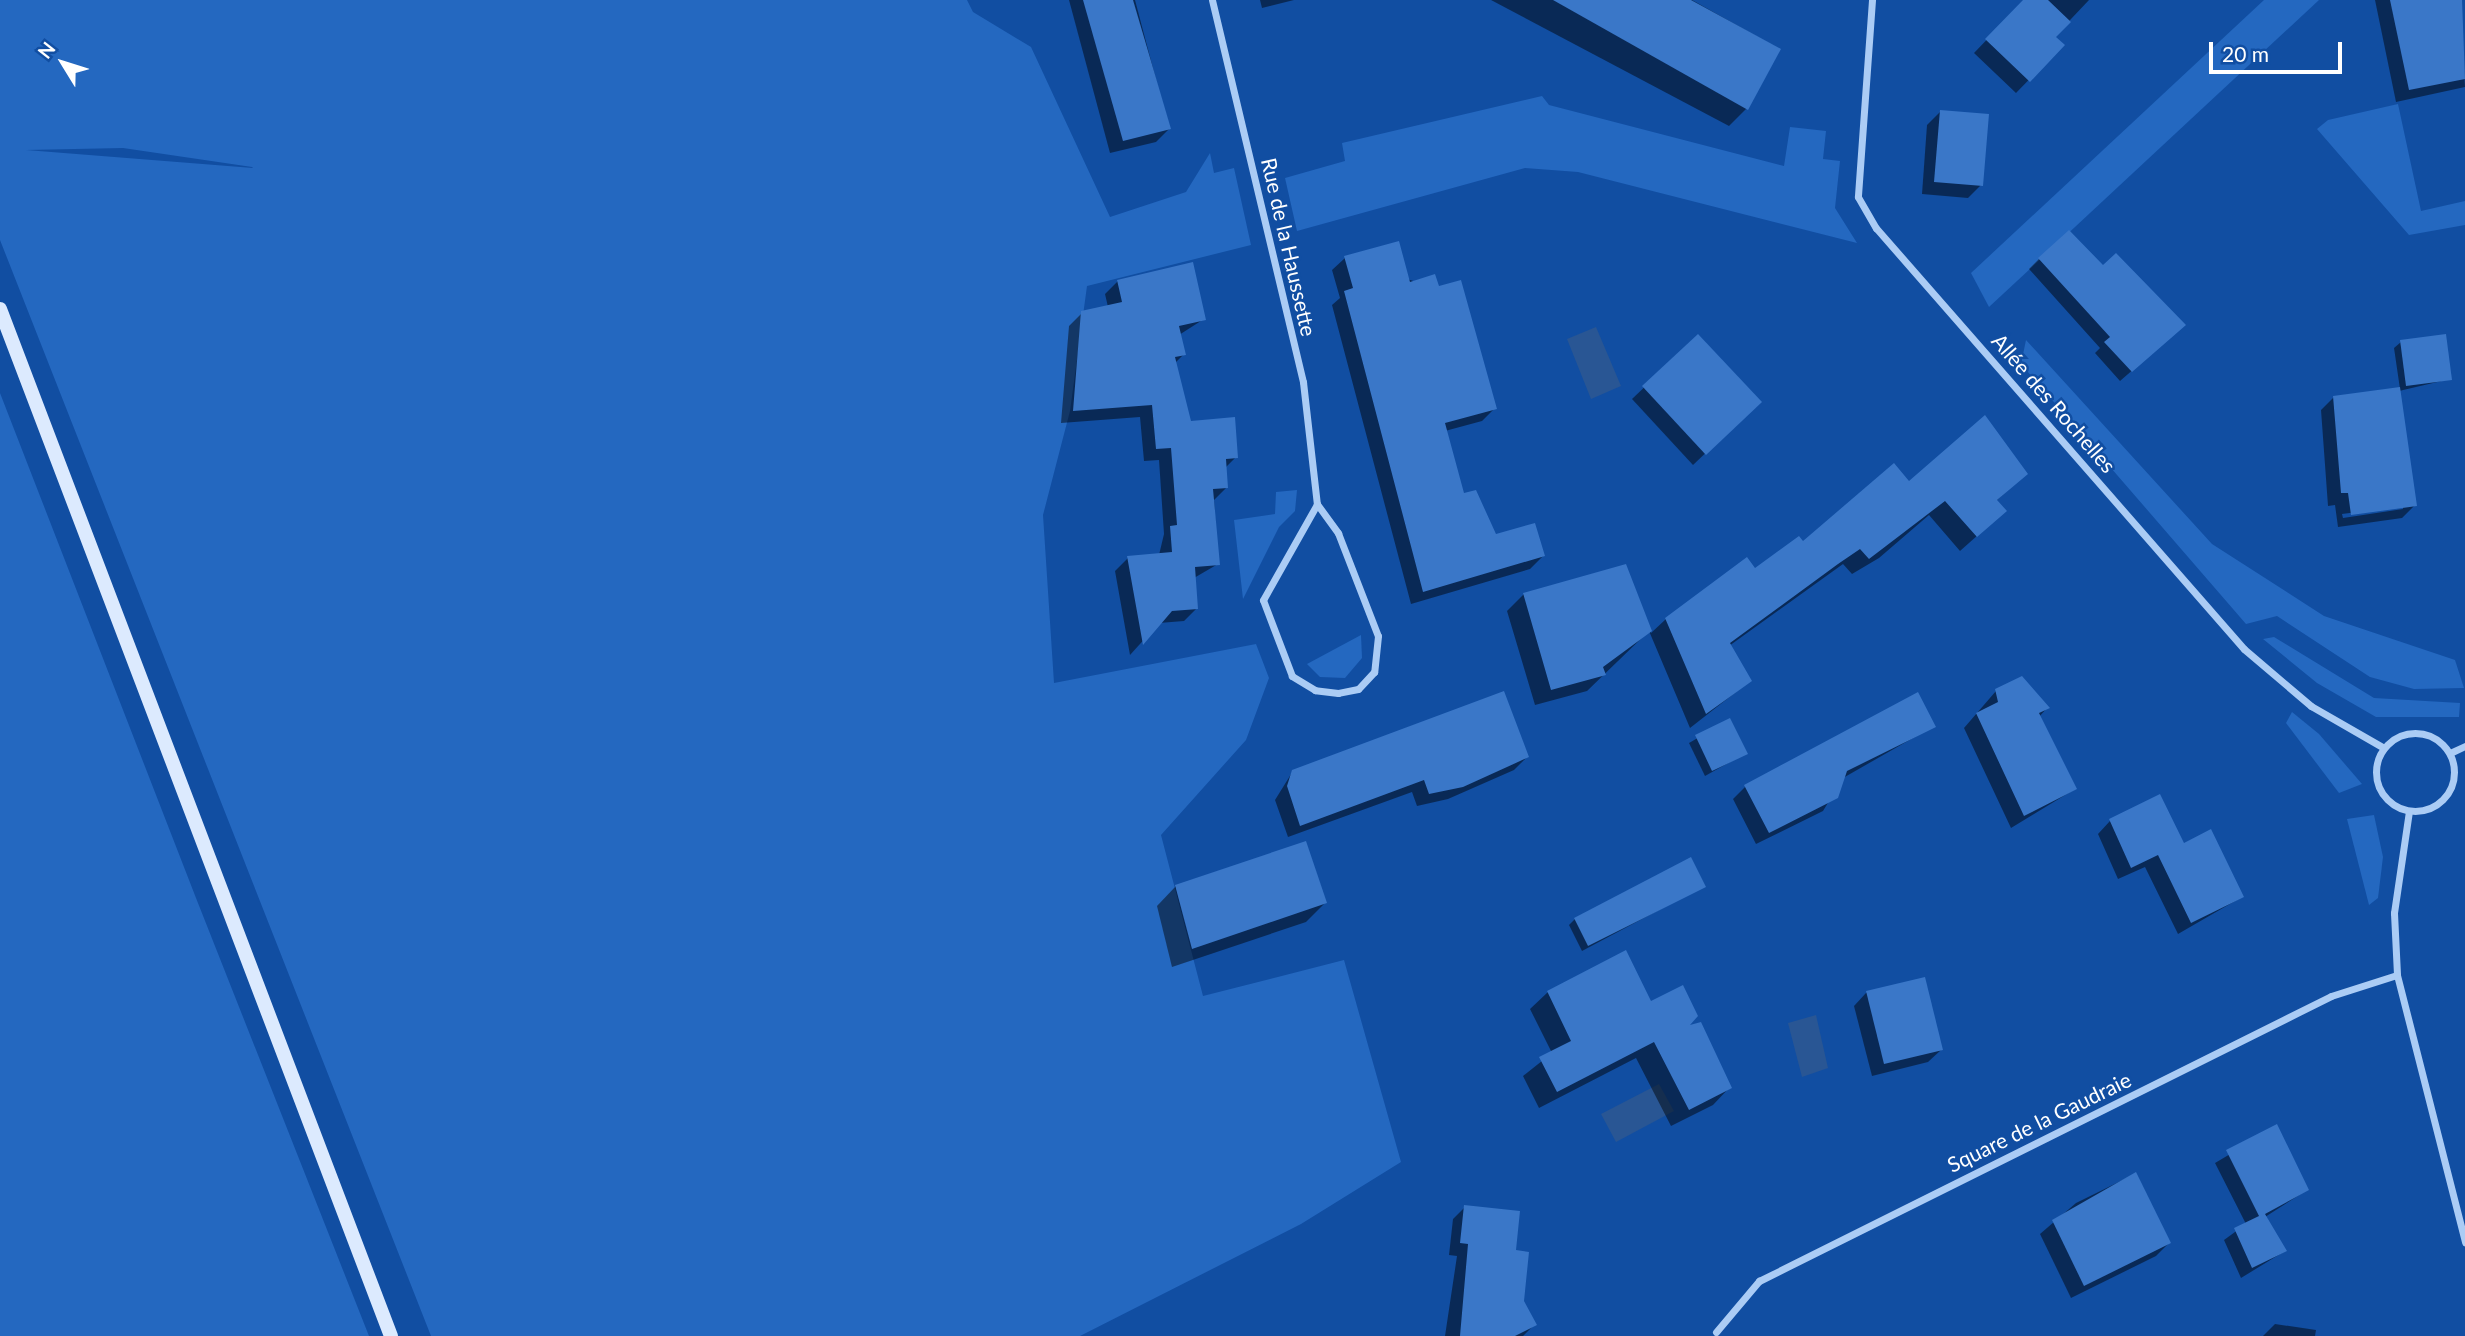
<!DOCTYPE html>
<meta charset="utf-8">
<style>
body{margin:0}
#map{position:relative;width:2465px;height:1336px;overflow:hidden;background:#114ea2;font-family:Lato,sans-serif}
div>[style]{position:absolute}
.green>*{inset:0;background:#2468c0}
.water>*{inset:0;background:#295694}
.shadow>*{inset:0;background:#0007}
.building>*{inset:0;background:#3a77c8}
.street>*{height:7px;margin:-3.5px;padding:0 3.5px;transform-origin:3.5px;border-radius:3.5px;background:#abccf5}
.street>.ring{margin:-3.5px;padding:0;box-sizing:content-box;background:none;border:7px solid #abccf5;border-radius:50%}
.secondary>*{height:14px;margin:-7px;padding:0 7px;transform-origin:7px;border-radius:7px;background:#dceafe}
span{translate:-50% -50%;white-space:nowrap;text-align:center;line-height:1.15;-webkit-text-stroke:5px #114ea2;paint-order:stroke}
.street-label{font-size:21px;color:#fff}
.north{position:absolute;left:28px;top:28px;width:70px;height:70px;-webkit-text-stroke:5px #114ea2;paint-order:stroke;rotate:308deg;font-size:19px;font-weight:700;line-height:28px;text-align:center;color:#fff}
.north::after{content:'';display:block;margin:auto;width:24px;height:32px;background:#fff;clip-path:polygon(50% 0,100% 100%,50% 72%,0 100%)}
.scale{position:absolute;left:2209px;top:42px;width:133px;height:32px;box-sizing:border-box;border:4px solid #fff;border-top:0;padding-left:9px;font-size:21px;line-height:24px;white-space:nowrap;color:#fff;-webkit-text-stroke:5px #114ea2;paint-order:stroke}
</style>
<div id="map">
<div class="green">
<div style="clip-path:polygon(evenodd,0 0,967px 0,973px 12px,1031px 47px,1110px 217px,1186px 192px,1210px 153px,1214px 173px,1234px 168px,1251px 245px,1087px 286px,1070px 411px,1043px 515px,1054px 683px,1256px 644px,1269px 678px,1246px 740px,1161px 835px,1203px 996px,1344px 960px,1401px 1162px,1301px 1224px,1080px 1336px,431px 1336px,0 240px,0 0,123px 148px,252px 167px,253px 168px,26px 150px,123px 148px)"></div>
<div style="clip-path:polygon(2264px 0,2319px 0,1989px 307px,1971px 273px)"></div>
<div style="clip-path:polygon(1542px 96px,1549px 105px,1784px 166px,1790px 127px,1826px 131px,1823px 159px,1840px 161px,1835px 208px,1857px 243px,1578px 172px,1525px 168px,1297px 231px,1285px 178px,1345px 161px,1342px 143px)"></div>
<div style="clip-path:polygon(2398px 104px,2421px 211px,2465px 201px,2465px 225px,2409px 235px,2317px 129px,2328px 120px)"></div>
<div style="clip-path:polygon(2026px 340px,2212px 544px,2324px 616px,2455px 660px,2464px 688px,2414px 689px,2370px 677px,2277px 616px,2246px 624px,2021px 364px)"></div>
<div style="clip-path:polygon(0 393px,196px 898px,369px 1336px,0 1336px)"></div>
<div style="clip-path:polygon(1297px 490px,1295px 511px,1279px 527px,1243px 599px,1234px 520px,1275px 514px,1276px 492px)"></div>
<div style="clip-path:polygon(1361px 635px,1362px 658px,1345px 678px,1320px 677px,1307px 664px)"></div>
<div style="clip-path:polygon(2274px 637px,2374px 698px,2460px 703px,2459px 717px,2376px 717px,2317px 683px,2263px 639px)"></div>
<div style="clip-path:polygon(2292px 712px,2319px 734px,2362px 784px,2339px 793px,2286px 723px)"></div>
<div style="clip-path:polygon(2374px 815px,2383px 857px,2378px 898px,2369px 905px,2347px 819px)"></div>
</div>
<div class="water">
<div style="clip-path:polygon(1596px 327px,1621px 386px,1591px 399px,1567px 339px)"></div>
<div style="clip-path:polygon(1816px 1015px,1828px 1068px,1802px 1077px,1788px 1023px)"></div>
<div style="clip-path:polygon(1659px 1084px,1674px 1111px,1616px 1142px,1601px 1114px)"></div>
</div>
<div class="shadow">
<div style="clip-path:polygon(1069px 0,1135px 0,1169px 129px,1156px 142px,1110px 153px)"></div>
<div style="clip-path:polygon(1260px 0,1294px 0,1262px 8px)"></div>
<div style="clip-path:polygon(1491px 0,1692px 0,1779px 49px,1746px 109px,1729px 126px)"></div>
<div style="clip-path:polygon(2025px 0,2089px 0,2054px 37px,2063px 45px,2016px 93px,1974px 53px)"></div>
<div style="clip-path:polygon(2375px 0,2460px 0,2465px 87px,2396px 102px)"></div>
<div style="clip-path:polygon(1940px 112px,1981px 185px,1968px 198px,1922px 194px,1927px 125px)"></div>
<div style="clip-path:polygon(1345px 258px,1437px 289px,1495px 408px,1482px 421px,1445px 431px,1463px 495px,1495px 536px,1543px 556px,1530px 569px,1411px 604px,1332px 305px,1340px 298px,1332px 270px)"></div>
<div style="clip-path:polygon(2039px 259px,2173px 335px,2120px 381px,2095px 353px,2100px 348px,2029px 269px)"></div>
<div style="clip-path:polygon(1118px 281px,1204px 319px,1179px 335px,1184px 354px,1175px 363px,1189px 423px,1236px 457px,1225px 468px,1227px 487px,1214px 500px,1218px 564px,1194px 578px,1197px 608px,1184px 621px,1159px 623px,1130px 655px,1115px 571px,1128px 558px,1159px 555px,1164px 534px,1159px 460px,1144px 461px,1140px 417px,1061px 423px,1069px 326px,1082px 313px,1108px 307px,1105px 294px)"></div>
<div style="clip-path:polygon(1698px 336px,1759px 402px,1693px 465px,1632px 399px)"></div>
<div style="clip-path:polygon(evenodd,2401px 342px,2450px 379px,2399px 391px,2415px 505px,2402px 518px,2338px 527px,2335px 505px,2328px 506px,2321px 410px,2334px 397px,2400px 389px,2394px 348px,2401px 342px,2403px 506px,2403px 509px,2343px 518px,2342px 514px,2403px 506px)"></div>
<div style="clip-path:polygon(2025px 474px,1996px 501px,2005px 511px,1960px 551px,1929px 515px,1879px 558px,1852px 574px,1843px 564px,1729px 646px,1750px 681px,1690px 728px,1649px 631px,1587px 691px,1535px 705px,1507px 611px,1524px 594px,1625px 566px,1651px 633px,1666px 619px,1909px 484px)"></div>
<div style="clip-path:polygon(1996px 691px,2047px 708px,2039px 717px,2075px 789px,2011px 828px,1964px 728px)"></div>
<div style="clip-path:polygon(1729px 720px,1746px 753px,1705px 776px,1689px 743px)"></div>
<div style="clip-path:polygon(1934px 726px,1843px 778px,1823px 811px,1756px 844px,1733px 799px,1746px 786px)"></div>
<div style="clip-path:polygon(1527px 757px,1514px 770px,1448px 799px,1417px 806px,1412px 792px,1288px 837px,1275px 800px,1293px 771px)"></div>
<div style="clip-path:polygon(2110px 821px,2183px 845px,2242px 897px,2178px 934px,2145px 867px,2118px 879px,2098px 834px)"></div>
<div style="clip-path:polygon(1176px 886px,1325px 903px,1306px 922px,1172px 967px,1157px 906px)"></div>
<div style="clip-path:polygon(1704px 886px,1582px 951px,1569px 925px,1575px 919px)"></div>
<div style="clip-path:polygon(1924px 979px,1941px 1050px,1928px 1062px,1872px 1076px,1854px 1006px,1866px 993px)"></div>
<div style="clip-path:polygon(1548px 992px,1650px 1003px,1685px 1027px,1730px 1087px,1713px 1105px,1671px 1126px,1636px 1058px,1539px 1108px,1523px 1076px,1552px 1053px,1530px 1009px)"></div>
<div style="clip-path:polygon(2276px 1127px,2307px 1190px,2265px 1217px,2285px 1251px,2241px 1278px,2224px 1240px,2246px 1224px,2215px 1163px)"></div>
<div style="clip-path:polygon(2135px 1174px,2169px 1243px,2156px 1256px,2071px 1298px,2040px 1234px,2076px 1203px)"></div>
<div style="clip-path:polygon(1465px 1207px,1534px 1325px,1523px 1336px,1445px 1336px,1457px 1256px,1449px 1255px,1453px 1219px)"></div>
<div style="clip-path:polygon(2275px 1324px,2316px 1330px,2315px 1336px,2263px 1336px)"></div>
</div>
<div class="building">
<div style="clip-path:polygon(1083px 0,1133px 0,1171px 129px,1123px 141px)"></div>
<div style="clip-path:polygon(1553px 0,1691px 0,1781px 49px,1748px 110px)"></div>
<div style="clip-path:polygon(2023px 0,2048px 0,2071px 22px,2056px 37px,2065px 45px,2030px 82px,1985px 39px)"></div>
<div style="clip-path:polygon(2390px 0,2462px 0,2465px 79px,2409px 90px)"></div>
<div style="clip-path:polygon(1940px 110px,1989px 114px,1983px 186px,1934px 182px)"></div>
<div style="clip-path:polygon(2069px 230px,2103px 265px,2116px 253px,2186px 325px,2132px 372px,2104px 342px,2110px 337px,2038px 258px)"></div>
<div style="clip-path:polygon(1399px 241px,1410px 282px,1435px 274px,1439px 286px,1461px 280px,1497px 409px,1445px 423px,1464px 493px,1476px 490px,1496px 534px,1535px 523px,1545px 556px,1423px 592px,1344px 291px,1353px 288px,1344px 256px)"></div>
<div style="clip-path:polygon(1193px 262px,1206px 320px,1179px 326px,1186px 355px,1175px 357px,1191px 421px,1235px 417px,1238px 458px,1226px 459px,1228px 488px,1213px 489px,1220px 565px,1195px 567px,1198px 609px,1172px 611px,1143px 645px,1127px 556px,1172px 552px,1170px 526px,1177px 525px,1171px 448px,1156px 449px,1152px 405px,1073px 411px,1081px 311px,1122px 302px,1117px 280px)"></div>
<div style="clip-path:polygon(1698px 334px,1762px 402px,1706px 455px,1642px 386px)"></div>
<div style="clip-path:polygon(2446px 334px,2452px 380px,2406px 386px,2400px 340px)"></div>
<div style="clip-path:polygon(2400px 387px,2417px 506px,2351px 515px,2348px 493px,2341px 493px,2333px 396px)"></div>
<div style="clip-path:polygon(1985px 415px,2028px 474px,1997px 500px,2007px 511px,1977px 537px,1945px 501px,1869px 559px,1860px 549px,1838px 564px,1730px 643px,1752px 681px,1706px 714px,1665px 618px,1747px 557px,1755px 568px,1799px 536px,1803px 541px,1894px 463px,1909px 481px)"></div>
<div style="clip-path:polygon(1626px 564px,1652px 631px,1603px 667px,1606px 675px,1551px 690px,1523px 593px)"></div>
<div style="clip-path:polygon(2022px 676px,2050px 708px,2039px 713px,2077px 789px,2024px 816px,1976px 713px,1998px 702px,1995px 689px)"></div>
<div style="clip-path:polygon(1504px 691px,1529px 757px,1463px 787px,1429px 794px,1424px 780px,1300px 826px,1287px 786px,1292px 770px)"></div>
<div style="clip-path:polygon(1918px 692px,1936px 727px,1847px 771px,1838px 798px,1769px 833px,1744px 785px)"></div>
<div style="clip-path:polygon(1730px 718px,1748px 754px,1712px 771px,1695px 735px)"></div>
<div style="clip-path:polygon(2160px 794px,2184px 843px,2211px 829px,2244px 897px,2191px 923px,2158px 855px,2131px 868px,2109px 819px)"></div>
<div style="clip-path:polygon(1306px 841px,1327px 903px,1192px 949px,1175px 885px)"></div>
<div style="clip-path:polygon(1691px 857px,1706px 887px,1588px 946px,1574px 918px)"></div>
<div style="clip-path:polygon(1626px 950px,1651px 1001px,1683px 985px,1698px 1016px,1690px 1025px,1701px 1022px,1732px 1088px,1689px 1110px,1654px 1042px,1557px 1092px,1539px 1057px,1571px 1041px,1547px 991px)"></div>
<div style="clip-path:polygon(1925px 977px,1943px 1050px,1884px 1064px,1866px 991px)"></div>
<div style="clip-path:polygon(2277px 1124px,2309px 1190px,2265px 1214px,2287px 1251px,2252px 1268px,2234px 1228px,2259px 1216px,2226px 1150px)"></div>
<div style="clip-path:polygon(2136px 1172px,2171px 1243px,2084px 1286px,2052px 1220px)"></div>
<div style="clip-path:polygon(1464px 1205px,1520px 1211px,1516px 1250px,1529px 1252px,1524px 1301px,1537px 1325px,1515px 1336px,1460px 1336px,1468px 1244px,1460px 1243px)"></div>
</div>
<div class="street">
<div style="left:1212px;top:0;width:393px;rotate:76.6deg"></div>
<div style="left:1303px;top:382px;width:123px;rotate:83.5deg"></div>
<div style="left:1317px;top:504px;width:36px;rotate:54deg"></div>
<div style="left:1338px;top:533px;width:110px;rotate:68.8deg"></div>
<div style="left:1378px;top:636px;width:36px;rotate:96deg"></div>
<div style="left:1374px;top:672px;width:23px;rotate:133deg"></div>
<div style="left:1358px;top:689px;width:20px;rotate:169deg"></div>
<div style="left:1338px;top:693px;width:23px;rotate:-173deg"></div>
<div style="left:1315px;top:690px;width:27px;rotate:-149deg"></div>
<div style="left:1292px;top:676px;width:81px;rotate:-110.9deg"></div>
<div style="left:1263px;top:600px;width:110px;rotate:-60.6deg"></div>
<div style="left:1872px;top:0;width:197px;rotate:94.1deg"></div>
<div style="left:1858px;top:197px;width:36px;rotate:60deg"></div>
<div style="left:1876px;top:228px;width:559px;rotate:48.84deg"></div>
<div style="left:2244px;top:649px;width:88px;rotate:40.4deg"></div>
<div style="left:2311px;top:706px;width:84px;rotate:29.9deg"></div>
<div class="ring" style="left:2376px;top:733px;width:71px;height:71px"></div>
<div style="left:2450px;top:753px;width:17px;rotate:-25deg"></div>
<div style="left:2409px;top:811px;width:103px;rotate:98.4deg"></div>
<div style="left:2394px;top:913px;width:62px;rotate:87.2deg"></div>
<div style="left:2397px;top:975px;width:276px;rotate:75.7deg"></div>
<div style="left:1716px;top:1332px;width:67px;rotate:-49.9deg"></div>
<div style="left:1759px;top:1281px;width:639px;rotate:-26.48deg"></div>
<div style="left:2331px;top:996px;width:69px;rotate:-17.7deg"></div>
</div>
<div class="secondary">
<div style="left:0;top:309px;width:1099px;rotate:69.16deg"></div>
</div>
<div class="street-label">
<span style="left:1289px;top:247px;rotate:77deg">Rue de la Haussette</span>
<span style="left:2054px;top:403px;rotate:49deg">Allée des Rochelles</span>
<span style="left:2039px;top:1122px;rotate:-26deg">Square de la Gaudraie</span>
</div>
<div class="north">N</div>
<div class="scale">20 m</div>
</div>
